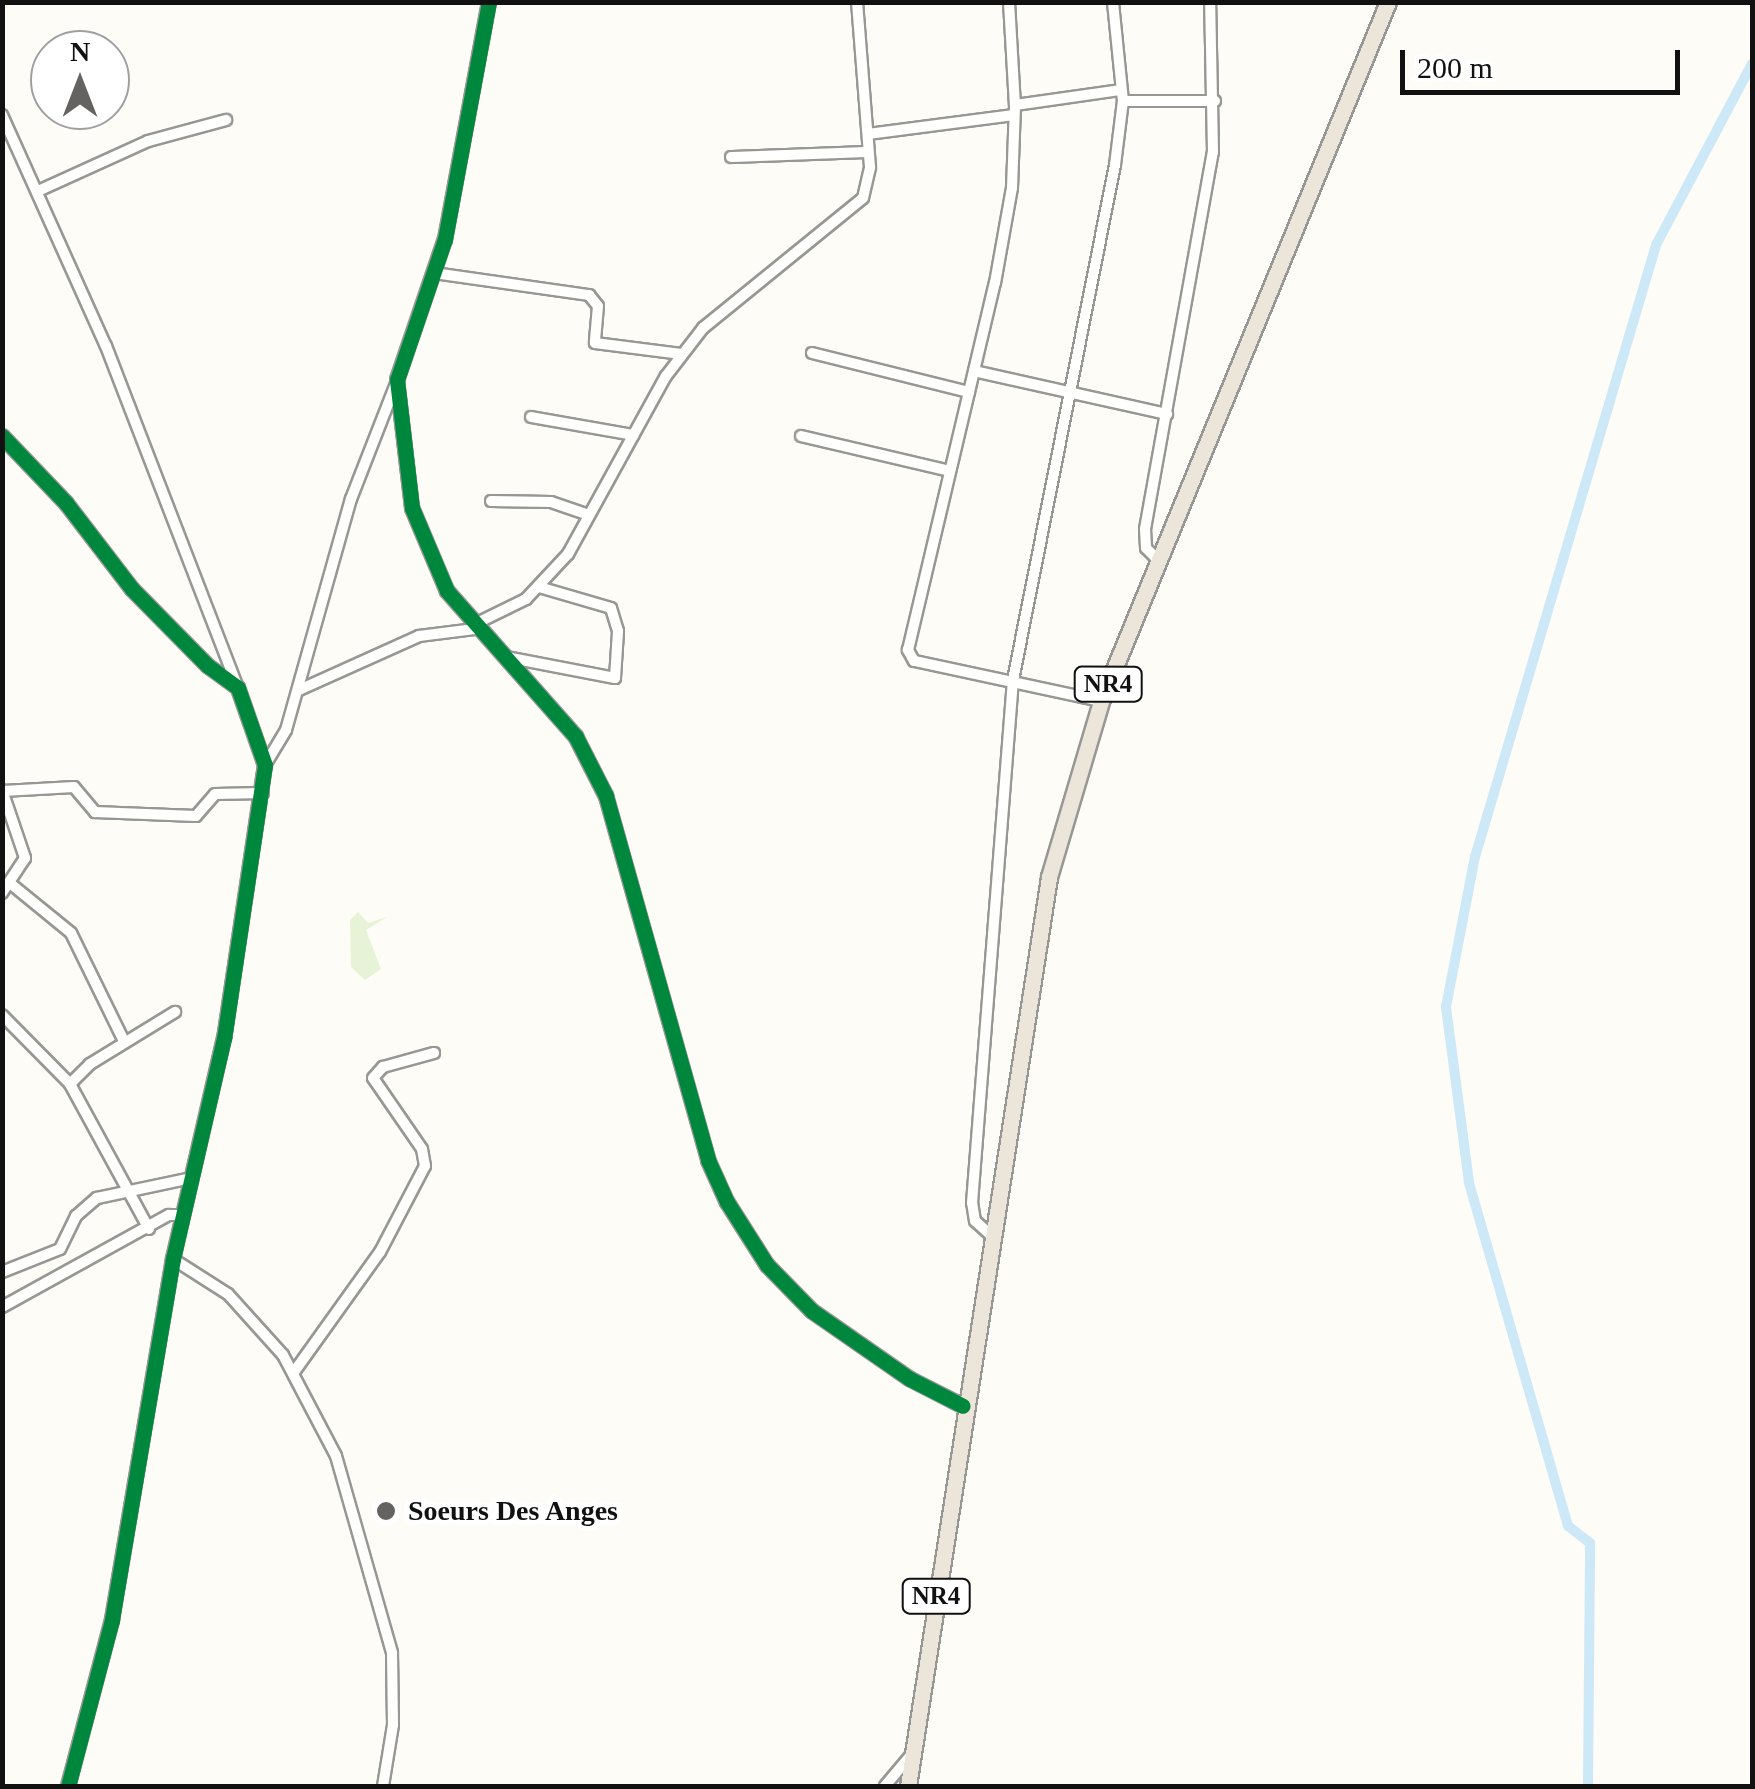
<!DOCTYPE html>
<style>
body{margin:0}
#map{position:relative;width:1755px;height:1789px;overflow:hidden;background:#fdfcf7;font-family:"Times New Roman",serif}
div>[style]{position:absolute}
.green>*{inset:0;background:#e7f3d7}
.canal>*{height:10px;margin:-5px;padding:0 5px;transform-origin:5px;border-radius:5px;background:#cde8f7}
.roads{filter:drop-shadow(2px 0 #979795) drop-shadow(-2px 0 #979795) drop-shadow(0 2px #979795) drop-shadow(0 -2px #979795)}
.minor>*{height:10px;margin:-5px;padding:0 5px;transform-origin:5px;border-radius:5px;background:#fffffe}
.tertiary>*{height:12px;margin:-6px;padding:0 6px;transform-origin:6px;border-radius:6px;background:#fffffe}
.trunk>*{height:15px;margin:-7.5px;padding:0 7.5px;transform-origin:7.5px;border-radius:7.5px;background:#ece5da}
.cycleway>*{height:15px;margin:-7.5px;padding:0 7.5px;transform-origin:7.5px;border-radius:7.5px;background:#00873e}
.dots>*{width:28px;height:28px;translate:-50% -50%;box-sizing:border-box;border:5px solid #fff;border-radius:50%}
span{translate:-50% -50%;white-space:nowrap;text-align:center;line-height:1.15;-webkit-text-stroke:10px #fff;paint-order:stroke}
.shield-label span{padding:2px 8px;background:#fff;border:2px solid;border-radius:8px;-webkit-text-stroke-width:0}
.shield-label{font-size:25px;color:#111;font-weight:700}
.poi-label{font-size:28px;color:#111;font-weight:700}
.left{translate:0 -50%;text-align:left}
.frame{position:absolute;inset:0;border:5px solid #111;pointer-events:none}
.north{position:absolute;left:30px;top:30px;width:100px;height:100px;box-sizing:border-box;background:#fff;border:2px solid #a0a0a0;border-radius:50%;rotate:0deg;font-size:28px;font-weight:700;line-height:40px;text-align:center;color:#111}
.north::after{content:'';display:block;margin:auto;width:35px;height:45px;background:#646362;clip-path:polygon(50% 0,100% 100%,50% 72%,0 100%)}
.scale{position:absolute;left:1400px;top:50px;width:280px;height:45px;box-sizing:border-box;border:5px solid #111;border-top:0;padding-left:12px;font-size:30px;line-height:35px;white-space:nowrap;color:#111;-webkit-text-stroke:8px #fff;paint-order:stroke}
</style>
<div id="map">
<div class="green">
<div style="clip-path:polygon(358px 912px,368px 923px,387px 917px,366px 930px,381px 969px,365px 980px,351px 967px,350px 920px)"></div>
</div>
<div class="canal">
<div style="left:1588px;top:1786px;width:243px;rotate:-89.5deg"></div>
<div style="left:1590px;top:1543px;width:28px;rotate:-142deg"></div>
<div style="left:1568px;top:1526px;width:358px;rotate:-106.1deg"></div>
<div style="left:1469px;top:1182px;width:177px;rotate:-97.5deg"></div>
<div style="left:1446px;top:1007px;width:153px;rotate:-79.1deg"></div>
<div style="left:1475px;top:857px;width:638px;rotate:-73.52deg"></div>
<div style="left:1656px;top:245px;width:205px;rotate:-62.1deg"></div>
</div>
<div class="roads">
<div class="minor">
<div style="left:1009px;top:2px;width:103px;rotate:86.7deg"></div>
<div style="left:1123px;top:101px;width:92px"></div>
<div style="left:2px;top:115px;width:253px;rotate:65.8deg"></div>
<div style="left:106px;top:346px;width:367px;rotate:68.9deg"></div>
<div style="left:868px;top:134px;width:147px;rotate:-7.4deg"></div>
<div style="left:731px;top:157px;width:137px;rotate:-2.1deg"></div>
<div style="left:38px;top:191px;width:121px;rotate:-24.4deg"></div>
<div style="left:148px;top:141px;width:81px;rotate:-15.1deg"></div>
<div style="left:434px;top:273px;width:157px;rotate:8.1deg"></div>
<div style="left:589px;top:295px;width:14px;rotate:51deg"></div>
<div style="left:598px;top:306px;width:37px;rotate:95deg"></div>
<div style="left:595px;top:343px;width:87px;rotate:7.3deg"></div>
<div style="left:812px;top:353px;width:162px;rotate:14deg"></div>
<div style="left:974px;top:371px;width:198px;rotate:12.6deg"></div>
<div style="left:531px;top:417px;width:104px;rotate:10deg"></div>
<div style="left:801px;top:436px;width:153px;rotate:13.2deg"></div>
<div style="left:491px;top:501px;width:60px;rotate:1deg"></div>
<div style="left:551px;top:502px;width:40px;rotate:18.9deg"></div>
<div style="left:1159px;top:561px;width:18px;rotate:-135deg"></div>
<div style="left:1146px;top:548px;width:19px;rotate:-93deg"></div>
<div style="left:1145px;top:529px;width:383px;rotate:-79.8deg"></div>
<div style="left:1213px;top:152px;width:150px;rotate:-91.1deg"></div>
<div style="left:473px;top:625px;width:59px;rotate:-26.1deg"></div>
<div style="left:526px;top:599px;width:62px;rotate:-47deg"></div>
<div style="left:568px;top:554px;width:203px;rotate:-61.2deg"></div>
<div style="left:666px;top:376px;width:61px;rotate:-52.4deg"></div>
<div style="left:703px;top:328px;width:206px;rotate:-39.1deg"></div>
<div style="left:863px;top:198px;width:32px;rotate:-77deg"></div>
<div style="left:870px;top:167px;width:166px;rotate:-94.5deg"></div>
<div style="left:506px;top:657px;width:111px;rotate:10.9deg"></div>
<div style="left:615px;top:678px;width:47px;rotate:-86.3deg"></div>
<div style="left:618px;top:631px;width:24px;rotate:-107deg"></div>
<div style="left:611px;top:608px;width:75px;rotate:-163.7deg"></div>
<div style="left:299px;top:690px;width:132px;rotate:-24.2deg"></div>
<div style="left:419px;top:636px;width:56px;rotate:-7.1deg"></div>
<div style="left:1101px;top:701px;width:191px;rotate:-167.9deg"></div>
<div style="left:914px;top:661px;width:13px;rotate:-119deg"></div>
<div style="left:908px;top:650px;width:377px;rotate:-76.7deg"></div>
<div style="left:995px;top:283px;width:97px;rotate:-79.9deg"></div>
<div style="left:1012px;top:188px;width:83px;rotate:-87.9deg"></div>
<div style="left:1015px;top:105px;width:106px;rotate:-8.1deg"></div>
<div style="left:265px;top:765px;width:41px;rotate:-59deg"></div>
<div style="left:286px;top:730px;width:240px;rotate:-74.3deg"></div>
<div style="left:351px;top:499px;width:127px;rotate:-68.7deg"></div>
<div style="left:2px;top:790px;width:72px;rotate:71.3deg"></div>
<div style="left:25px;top:858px;width:42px;rotate:123.3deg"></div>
<div style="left:3px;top:791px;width:71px;rotate:-3.2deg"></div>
<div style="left:74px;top:787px;width:33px;rotate:50deg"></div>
<div style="left:95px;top:812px;width:101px;rotate:2.3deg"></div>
<div style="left:196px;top:816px;width:29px;rotate:-49deg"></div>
<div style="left:215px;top:794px;width:48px;rotate:-1.2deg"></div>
<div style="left:11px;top:884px;width:77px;rotate:39.2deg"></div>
<div style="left:71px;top:933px;width:120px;rotate:63.9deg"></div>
<div style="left:2px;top:1015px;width:97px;rotate:45.4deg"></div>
<div style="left:70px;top:1084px;width:165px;rotate:61.4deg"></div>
<div style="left:70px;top:1084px;width:28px;rotate:-45deg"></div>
<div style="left:90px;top:1064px;width:100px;rotate:-31.5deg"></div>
<div style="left:993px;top:1237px;width:24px;rotate:-138deg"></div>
<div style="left:975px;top:1221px;width:18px;rotate:-99deg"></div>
<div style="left:972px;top:1203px;width:525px;rotate:-85.52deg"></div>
<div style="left:1013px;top:680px;width:525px;rotate:-78.8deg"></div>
<div style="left:1115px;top:165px;width:64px;rotate:-82.9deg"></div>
<div style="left:1123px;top:101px;width:100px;rotate:-95.8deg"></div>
<div style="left:173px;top:1259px;width:65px;rotate:32.5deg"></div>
<div style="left:228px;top:1294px;width:82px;rotate:48deg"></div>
<div style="left:283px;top:1355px;width:114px;rotate:62.3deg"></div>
<div style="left:336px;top:1456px;width:205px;rotate:74.1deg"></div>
<div style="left:392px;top:1653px;width:72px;rotate:89.2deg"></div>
<div style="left:393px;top:1725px;width:62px;rotate:99.3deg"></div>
<div style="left:2px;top:1272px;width:62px;rotate:-21.6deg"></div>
<div style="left:60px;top:1249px;width:37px;rotate:-64deg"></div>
<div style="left:76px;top:1216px;width:28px;rotate:-41deg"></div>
<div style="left:97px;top:1198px;width:96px;rotate:-12deg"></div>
<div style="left:2px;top:1307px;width:191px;rotate:-28.9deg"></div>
<div style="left:169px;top:1215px;width:13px"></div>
<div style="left:294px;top:1372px;width:148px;rotate:-54.4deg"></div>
<div style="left:380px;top:1252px;width:97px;rotate:-62.4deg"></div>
<div style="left:425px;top:1166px;width:17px;rotate:-100deg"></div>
<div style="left:422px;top:1149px;width:86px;rotate:-124.6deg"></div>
<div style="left:373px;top:1078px;width:15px;rotate:-48deg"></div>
<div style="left:383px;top:1067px;width:53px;rotate:-15.4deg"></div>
<div style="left:885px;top:1786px;width:42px;rotate:-49.8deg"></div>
</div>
<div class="tertiary">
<div style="left:489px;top:2px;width:241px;rotate:100.5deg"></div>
<div style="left:445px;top:239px;width:149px;rotate:108.8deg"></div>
<div style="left:397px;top:380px;width:129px;rotate:83.3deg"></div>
<div style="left:412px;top:508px;width:90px;rotate:67.1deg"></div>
<div style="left:447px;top:591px;width:195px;rotate:48.5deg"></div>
<div style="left:576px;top:737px;width:66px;rotate:63deg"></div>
<div style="left:606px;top:796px;width:378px;rotate:74.3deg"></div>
<div style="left:708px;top:1160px;width:46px;rotate:65.7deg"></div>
<div style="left:727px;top:1202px;width:75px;rotate:57.6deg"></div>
<div style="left:767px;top:1265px;width:64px;rotate:45.6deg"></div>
<div style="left:812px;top:1311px;width:119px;rotate:34.8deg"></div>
<div style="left:910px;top:1379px;width:59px;rotate:27deg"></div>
<div style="left:2px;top:436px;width:93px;rotate:46.3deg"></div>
<div style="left:66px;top:503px;width:108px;rotate:52.5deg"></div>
<div style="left:132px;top:589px;width:108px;rotate:45.4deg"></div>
<div style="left:208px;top:666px;width:37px;rotate:36deg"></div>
<div style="left:238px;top:688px;width:82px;rotate:70.7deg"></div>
<div style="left:265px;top:765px;width:276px;rotate:98.5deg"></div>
<div style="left:224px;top:1038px;width:227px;rotate:103deg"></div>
<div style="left:173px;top:1259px;width:366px;rotate:99.6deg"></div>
<div style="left:112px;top:1620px;width:172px;rotate:104.8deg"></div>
</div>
<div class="trunk">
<div style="left:908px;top:1786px;width:920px;rotate:-81.18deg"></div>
<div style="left:1049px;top:877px;width:184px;rotate:-73.5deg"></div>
<div style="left:1101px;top:701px;width:756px;rotate:-67.68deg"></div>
</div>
</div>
<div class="cycleway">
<div style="left:489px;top:2px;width:241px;rotate:100.5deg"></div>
<div style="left:445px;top:239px;width:149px;rotate:108.8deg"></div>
<div style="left:397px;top:380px;width:129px;rotate:83.3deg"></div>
<div style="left:412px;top:508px;width:90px;rotate:67.1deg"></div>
<div style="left:447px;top:591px;width:195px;rotate:48.5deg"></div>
<div style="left:576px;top:737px;width:66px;rotate:63deg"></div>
<div style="left:606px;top:796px;width:378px;rotate:74.3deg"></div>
<div style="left:708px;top:1160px;width:46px;rotate:65.7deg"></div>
<div style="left:727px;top:1202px;width:75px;rotate:57.6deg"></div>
<div style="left:767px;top:1265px;width:64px;rotate:45.6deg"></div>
<div style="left:812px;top:1311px;width:119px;rotate:34.8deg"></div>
<div style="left:910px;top:1379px;width:59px;rotate:27deg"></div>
<div style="left:2px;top:436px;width:93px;rotate:46.3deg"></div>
<div style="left:66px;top:503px;width:108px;rotate:52.5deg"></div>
<div style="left:132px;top:589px;width:108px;rotate:45.4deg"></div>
<div style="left:208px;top:666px;width:37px;rotate:36deg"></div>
<div style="left:238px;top:688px;width:82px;rotate:70.7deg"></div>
<div style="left:265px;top:765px;width:276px;rotate:98.5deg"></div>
<div style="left:224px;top:1038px;width:227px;rotate:103deg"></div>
<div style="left:173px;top:1259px;width:366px;rotate:99.6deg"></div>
<div style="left:112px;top:1620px;width:172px;rotate:104.8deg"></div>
</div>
<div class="dots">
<div style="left:386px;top:1511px;background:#646362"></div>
</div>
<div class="shield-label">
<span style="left:1108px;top:684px">NR4</span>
<span style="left:936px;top:1596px">NR4</span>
</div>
<div class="poi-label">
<span class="left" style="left:408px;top:1511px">Soeurs Des Anges</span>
</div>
<div class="frame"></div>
<div class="north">N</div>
<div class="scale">200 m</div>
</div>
